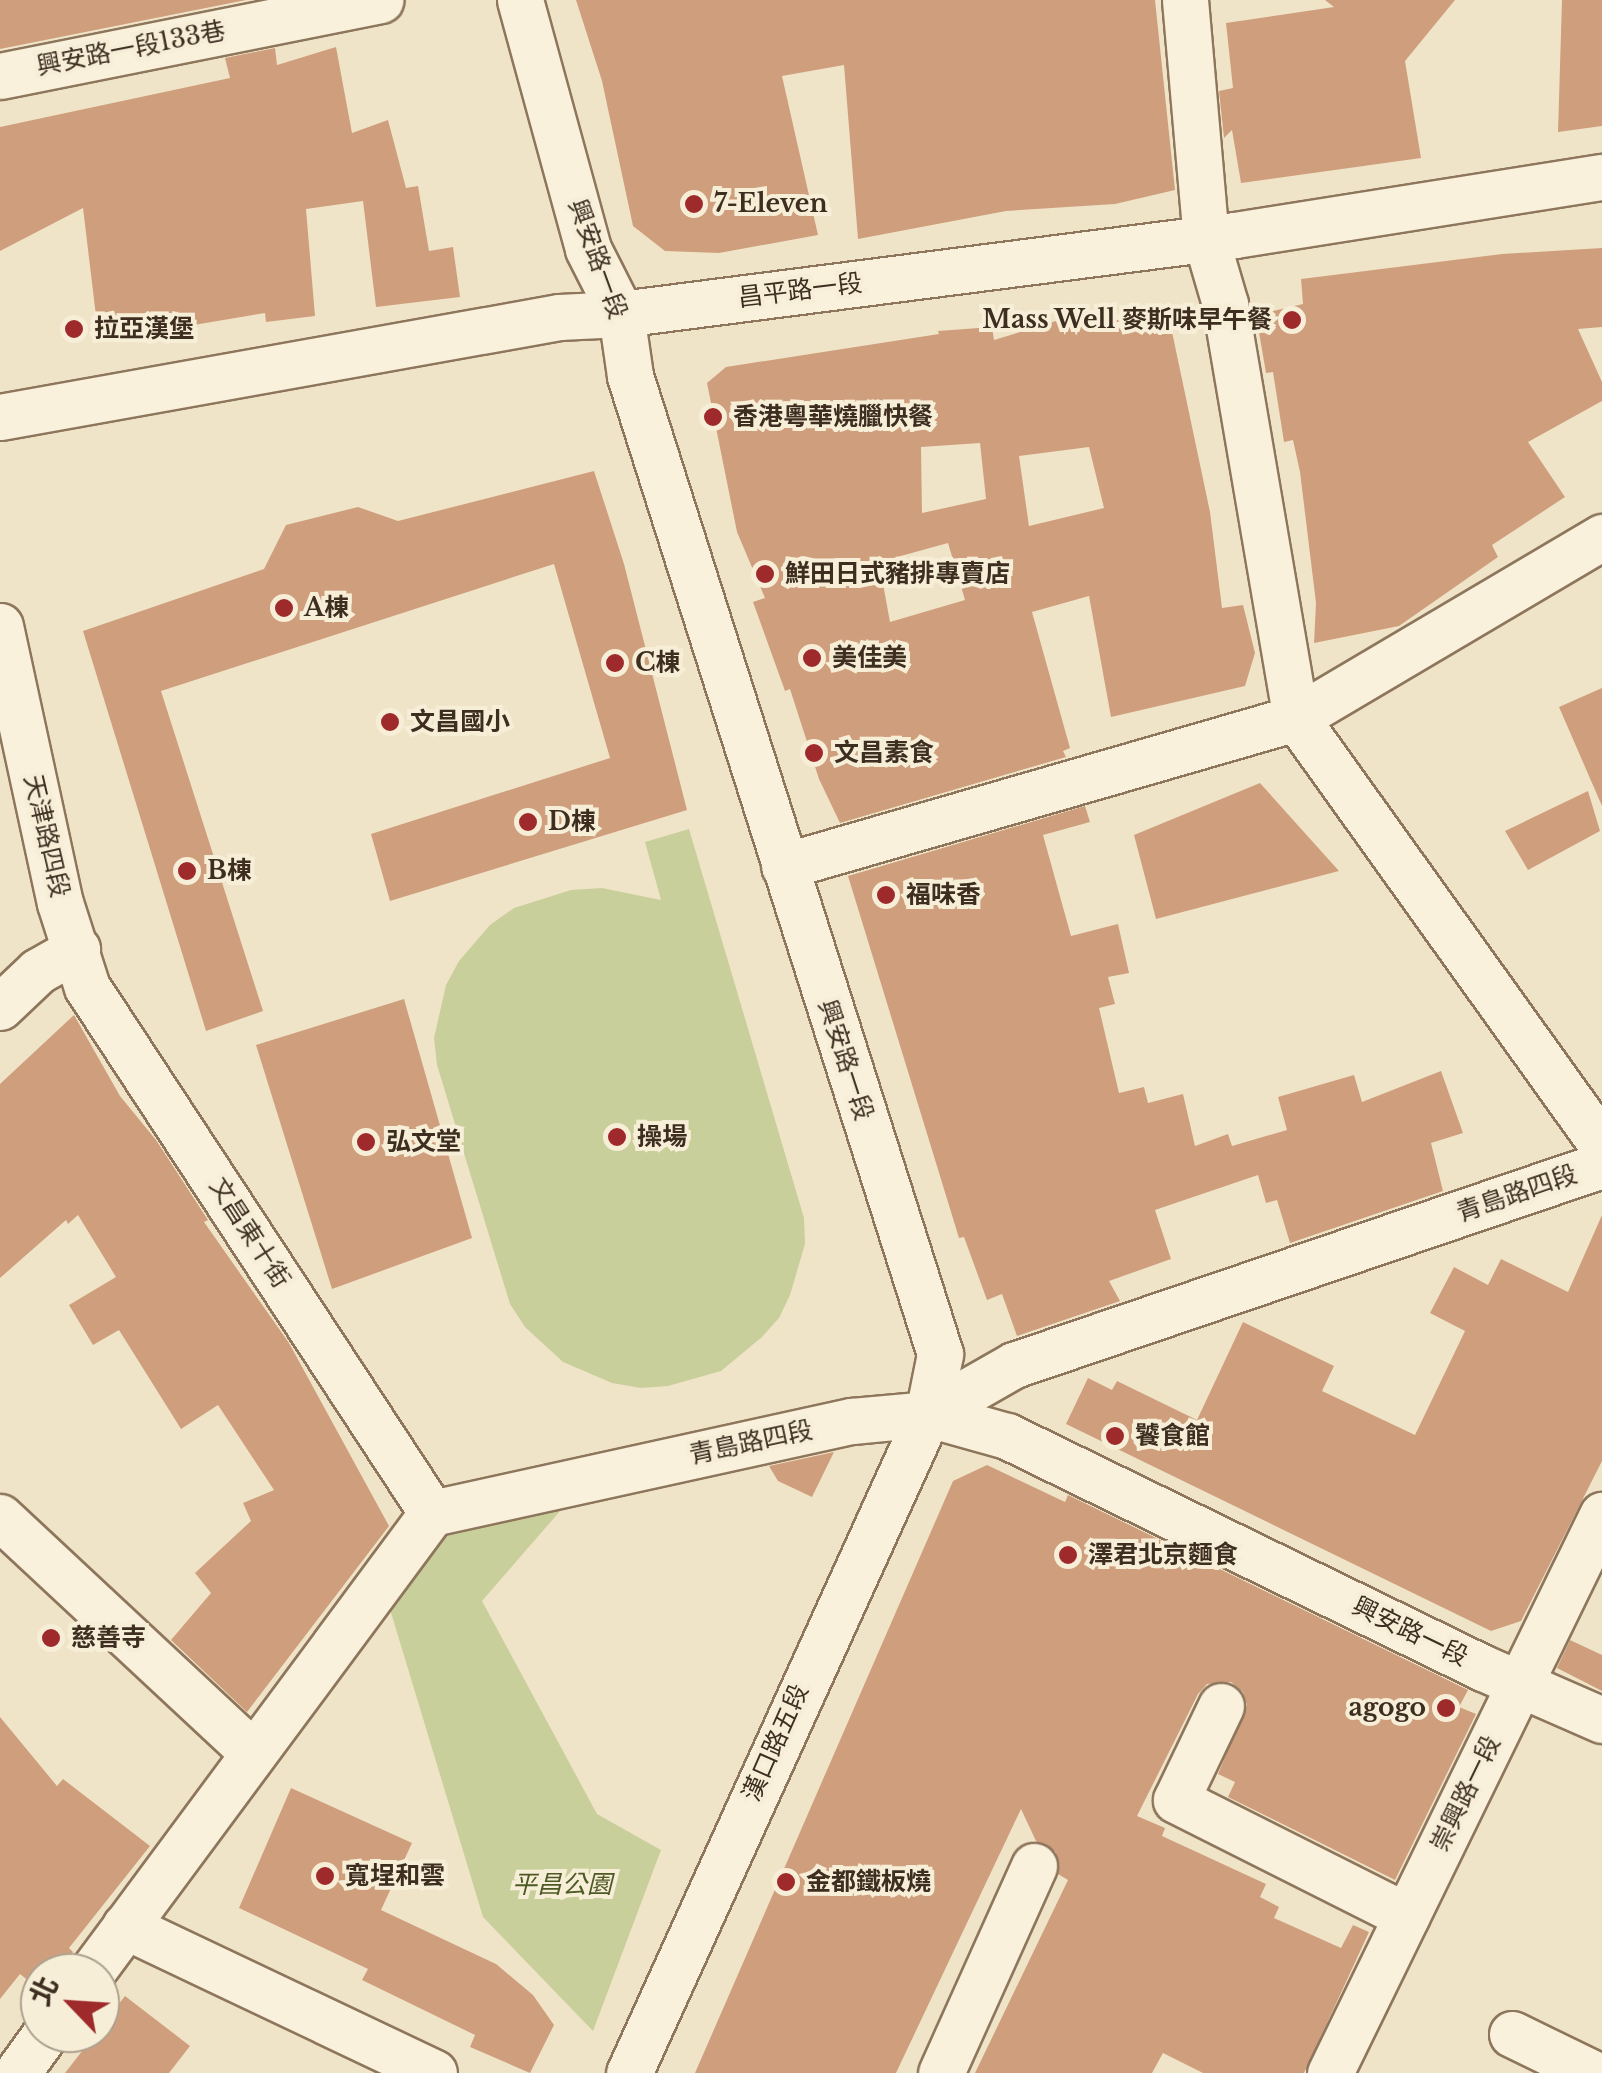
<!DOCTYPE html>
<meta charset="utf-8">
<style>
body{margin:0}
#map{position:relative;width:1602px;height:2073px;overflow:hidden;background:#f0e4c8;font-family:"Libre Baskerville","Noto Sans TC",serif}
div>[style]{position:absolute}
.green>*{inset:0;background:#c9cf9b}
.building>*{inset:0;background:#cf9f7d}
.roads{filter:drop-shadow(2px 0 #8d765c) drop-shadow(-2px 0 #8d765c) drop-shadow(0 2px #8d765c) drop-shadow(0 -2px #8d765c)}
.minor>*{height:45px;margin:-22.5px;padding:0 22.5px;transform-origin:22.5px;border-radius:22.5px;background:#faf1dc}
.dots>*{width:28px;height:28px;translate:-50% -50%;box-sizing:border-box;border:5px solid #f7eed8;border-radius:50%}
span{translate:-50% -50%;white-space:nowrap;text-align:center;line-height:1.15;-webkit-text-stroke:8px #f7eed8;paint-order:stroke}
.street-label{font-size:25px;color:#3d2e20}
.poi-label{font-size:25px;color:#3d2e20;font-weight:700}
.left{translate:0 -50%;text-align:left}
.right{translate:-100% -50%;text-align:right}
.park-label{font-size:25px;color:#4d5a26;font-style:italic}
.north{position:absolute;left:20px;top:1953px;width:100px;height:100px;box-sizing:border-box;background:#f7eed8;border:2px solid #ada18e;border-radius:50%;rotate:295deg;font-size:28px;font-weight:700;line-height:40px;text-align:center;color:#3d2e20}
.north::after{content:'';display:block;margin:auto;width:35px;height:45px;background:#9e2a2b;clip-path:polygon(50% 0,100% 100%,50% 72%,0 100%)}
</style>
<div id="map">
<div class="green">
<div style="clip-path:polygon(689px 829px,804px 1218px,805px 1244px,790px 1295px,779px 1318px,762px 1337px,721px 1371px,668px 1386px,641px 1388px,612px 1383px,563px 1362px,525px 1327px,510px 1304px,437px 1065px,434px 1038px,446px 985px,459px 961px,490px 925px,514px 908px,571px 890px,602px 888px,661px 900px,645px 842px)"></div>
<div style="clip-path:polygon(574px 1495px,482px 1601px,597px 1814px,661px 1850px,593px 2031px,483px 1917px,386px 1596px,435px 1531px)"></div>
</div>
<div class="building">
<div style="clip-path:polygon(0 0,246px 0,0 49px)"></div>
<div style="clip-path:polygon(576px 0,1155px 0,1175px 190px,1115px 204px,1006px 211px,858px 239px,844px 65px,782px 76px,818px 235px,719px 253px,665px 251px,633px 226px,602px 81px)"></div>
<div style="clip-path:polygon(1325px 0,1455px 0,1405px 61px,1421px 158px,1241px 183px,1232px 130px,1224px 138px,1219px 91px,1233px 88px,1226px 23px,1334px 7px)"></div>
<div style="clip-path:polygon(1562px 0,1602px 0,1602px 126px,1558px 132px)"></div>
<div style="clip-path:polygon(336px 47px,352px 133px,388px 120px,406px 188px,418px 186px,429px 251px,453px 247px,460px 297px,376px 307px,363px 201px,306px 209px,315px 316px,266px 322px,265px 313px,99px 341px,83px 208px,0 251px,0 127px,230px 78px,225px 58px,275px 48px,277px 65px)"></div>
<div style="clip-path:polygon(1602px 248px,1602px 327px,1578px 329px,1602px 382px,1602px 401px,1528px 442px,1565px 497px,1492px 545px,1498px 557px,1399px 626px,1314px 643px,1316px 603px,1300px 472px,1293px 440px,1284px 442px,1273px 372px,1266px 373px,1256px 315px,1303px 304px,1301px 279px,1502px 254px)"></div>
<div style="clip-path:polygon(evenodd,1154px 314px,1171px 327px,1210px 512px,1222px 608px,1243px 605px,1255px 653px,1245px 686px,1111px 717px,1089px 596px,1032px 612px,1070px 748px,1063px 751px,1066px 757px,840px 823px,819px 779px,790px 689px,785px 691px,753px 602px,765px 598px,737px 532px,707px 383px,726px 367px,939px 334px,938px 331px,992px 327px,994px 340px,1069px 317px,1071px 327px,1154px 314px,980px 443px,986px 499px,922px 513px,921px 447px,980px 443px,1154px 314px,1089px 447px,1104px 508px,1029px 526px,1019px 456px,1089px 447px,1154px 314px,948px 543px,965px 600px,890px 622px,879px 562px,948px 543px)"></div>
<div style="clip-path:polygon(594px 471px,624px 564px,687px 810px,390px 901px,371px 834px,610px 758px,554px 564px,161px 691px,263px 1011px,206px 1031px,83px 631px,264px 569px,286px 525px,358px 507px,398px 521px)"></div>
<div style="clip-path:polygon(1602px 688px,1602px 806px,1559px 707px)"></div>
<div style="clip-path:polygon(1260px 783px,1339px 871px,1156px 919px,1134px 835px)"></div>
<div style="clip-path:polygon(1588px 791px,1600px 831px,1528px 870px,1505px 831px)"></div>
<div style="clip-path:polygon(1085px 806px,1090px 822px,1043px 835px,1071px 936px,1118px 924px,1129px 973px,1108px 977px,1115px 1004px,1099px 1008px,1119px 1093px,1144px 1087px,1148px 1103px,1183px 1094px,1195px 1146px,1228px 1134px,1232px 1146px,1287px 1130px,1278px 1097px,1354px 1075px,1362px 1102px,1441px 1071px,1463px 1133px,1431px 1143px,1443px 1191px,1290px 1243px,1277px 1200px,1266px 1203px,1258px 1175px,1155px 1210px,1171px 1259px,1109px 1281px,1120px 1301px,1017px 1336px,1002px 1294px,987px 1300px,964px 1237px,959px 1238px,848px 876px)"></div>
<div style="clip-path:polygon(404px 999px,472px 1238px,332px 1289px,256px 1045px)"></div>
<div style="clip-path:polygon(74px 1015px,120px 1096px,156px 1140px,208px 1220px,204px 1222px,289px 1343px,389px 1526px,247px 1712px,171px 1640px,211px 1593px,195px 1573px,251px 1521px,243px 1503px,274px 1490px,218px 1405px,181px 1429px,119px 1330px,93px 1345px,69px 1305px,116px 1277px,78px 1215px,68px 1224px,66px 1220px,0 1278px,0 1084px)"></div>
<div style="clip-path:polygon(1602px 1215px,1602px 1461px,1521px 1621px,1491px 1631px,1066px 1424px,1088px 1378px,1112px 1390px,1117px 1381px,1197px 1420px,1243px 1322px,1334px 1366px,1322px 1391px,1415px 1435px,1465px 1331px,1430px 1313px,1454px 1267px,1488px 1285px,1501px 1259px,1568px 1292px)"></div>
<div style="clip-path:polygon(834px 1452px,812px 1497px,778px 1481px,769px 1466px)"></div>
<div style="clip-path:polygon(987px 1465px,1065px 1502px,1068px 1495px,1468px 1690px,1459px 1707px,1476px 1714px,1395px 1880px,1228px 1797px,1235px 1782px,1218px 1774px,1247px 1705px,1243px 1692px,1231px 1682px,1207px 1684px,1198px 1694px,1137px 1816px,1165px 1828px,1162px 1836px,1266px 1884px,1260px 1897px,1279px 1907px,1274px 1918px,1341px 1948px,1353px 1925px,1369px 1932px,1304px 2073px,1203px 2073px,1163px 2053px,1152px 2073px,975px 2073px,1068px 1880px,1058px 1874px,1056px 1852px,1036px 1841px,1021px 1809px,896px 2073px,695px 2073px,953px 1481px)"></div>
<div style="clip-path:polygon(1570px 1640px,1602px 1655px,1602px 1691px,1557px 1668px)"></div>
<div style="clip-path:polygon(0 1717px,57px 1786px,63px 1779px,150px 1846px,69px 1948px,73px 1952px,56px 1973px,40px 1973px,40px 1990px,20px 1974px,0 1999px)"></div>
<div style="clip-path:polygon(291px 1788px,412px 1843px,381px 1910px,496px 1964px,533px 1995px,554px 2025px,530px 2073px,470px 2047px,475px 2035px,362px 1980px,368px 1969px,239px 1908px)"></div>
<div style="clip-path:polygon(125px 1996px,190px 2046px,169px 2073px,65px 2073px)"></div>
</div>
<div class="roads">
<div class="minor">
<div style="left:520px;top:0;width:258px;rotate:74.7deg"></div>
<div style="left:588px;top:249px;width:73px;rotate:63.1deg"></div>
<div style="left:621px;top:314px;width:63px;rotate:81.7deg"></div>
<div style="left:630px;top:376px;width:1026px;rotate:72.41deg"></div>
<div style="left:940px;top:1354px;width:61px;rotate:101.3deg"></div>
<div style="left:928px;top:1414px;width:724px;rotate:114.4deg"></div>
<div style="left:1185px;top:0;width:240px;rotate:85deg"></div>
<div style="left:1206px;top:239px;width:68px;rotate:73.7deg"></div>
<div style="left:1225px;top:304px;width:420px;rotate:80.3deg"></div>
<div style="left:1296px;top:718px;width:525px;rotate:54.37deg"></div>
<div style="left:0;top:76px;width:388px;rotate:-11.3deg"></div>
<div style="left:0;top:417px;width:568px;rotate:-10.14deg"></div>
<div style="left:559px;top:317px;width:62px;rotate:-2.8deg"></div>
<div style="left:621px;top:314px;width:619px;rotate:-7.33deg"></div>
<div style="left:1235px;top:235px;width:372px;rotate:-9deg"></div>
<div style="left:0;top:626px;width:283px;rotate:77.8deg"></div>
<div style="left:60px;top:903px;width:88px;rotate:72.2deg"></div>
<div style="left:87px;top:987px;width:629px;rotate:56.74deg"></div>
<div style="left:784px;top:866px;width:533px;rotate:-16.12deg"></div>
<div style="left:1296px;top:718px;width:356px;rotate:-30.6deg"></div>
<div style="left:0;top:1007px;width:52px;rotate:-43.5deg"></div>
<div style="left:38px;top:971px;width:45px;rotate:-29.4deg"></div>
<div style="left:928px;top:1414px;width:82px;rotate:15.6deg"></div>
<div style="left:1007px;top:1436px;width:530px;rotate:25.98deg"></div>
<div style="left:1483px;top:1668px;width:130px;rotate:23.6deg"></div>
<div style="left:0;top:1517px;width:345px;rotate:43deg"></div>
<div style="left:1221px;top:1706px;width:104px;rotate:115.6deg"></div>
<div style="left:1176px;top:1800px;width:258px;rotate:26.7deg"></div>
<div style="left:125px;top:1926px;width:342px;rotate:25.4deg"></div>
<div style="left:91px;top:1973px;width:573px;rotate:-53.45deg"></div>
<div style="left:432px;top:1513px;width:430px;rotate:-12.4deg"></div>
<div style="left:852px;top:1421px;width:76px;rotate:-5.3deg"></div>
<div style="left:928px;top:1414px;width:99px;rotate:-29.7deg"></div>
<div style="left:1014px;top:1365px;width:621px;rotate:-18.79deg"></div>
<div style="left:1512px;top:2034px;width:89px;rotate:26deg"></div>
<div style="left:17px;top:2073px;width:49px;rotate:-54.1deg"></div>
<div style="left:941px;top:2073px;width:227px;rotate:-65.8deg"></div>
<div style="left:1330px;top:2073px;width:621px;rotate:-64.01deg"></div>
</div>
</div>
<div class="dots">
<div style="left:694px;top:204px;background:#9e2a2b"></div>
<div style="left:1292px;top:320px;background:#9e2a2b"></div>
<div style="left:74px;top:329px;background:#9e2a2b"></div>
<div style="left:713px;top:417px;background:#9e2a2b"></div>
<div style="left:765px;top:574px;background:#9e2a2b"></div>
<div style="left:284px;top:608px;background:#9e2a2b"></div>
<div style="left:812px;top:658px;background:#9e2a2b"></div>
<div style="left:615px;top:663px;background:#9e2a2b"></div>
<div style="left:390px;top:722px;background:#9e2a2b"></div>
<div style="left:814px;top:753px;background:#9e2a2b"></div>
<div style="left:528px;top:822px;background:#9e2a2b"></div>
<div style="left:187px;top:871px;background:#9e2a2b"></div>
<div style="left:886px;top:895px;background:#9e2a2b"></div>
<div style="left:617px;top:1137px;background:#9e2a2b"></div>
<div style="left:366px;top:1142px;background:#9e2a2b"></div>
<div style="left:1115px;top:1436px;background:#9e2a2b"></div>
<div style="left:1068px;top:1555px;background:#9e2a2b"></div>
<div style="left:51px;top:1638px;background:#9e2a2b"></div>
<div style="left:1446px;top:1708px;background:#9e2a2b"></div>
<div style="left:325px;top:1876px;background:#9e2a2b"></div>
<div style="left:786px;top:1882px;background:#9e2a2b"></div>
</div>
<div class="street-label">
<span style="left:131px;top:49px;rotate:-11deg">興安路一段133巷</span>
<span style="left:597px;top:259px;rotate:70deg">興安路一段</span>
<span style="left:800px;top:291px;rotate:-7deg">昌平路一段</span>
<span style="left:46px;top:836px;rotate:77deg">天津路四段</span>
<span style="left:845px;top:1060px;rotate:72deg">興安路一段</span>
<span style="left:1517px;top:1194px;rotate:-19deg">青島路四段</span>
<span style="left:249px;top:1233px;rotate:57deg">文昌東十街</span>
<span style="left:751px;top:1443px;rotate:-12deg">青島路四段</span>
<span style="left:1410px;top:1632px;rotate:26deg">興安路一段</span>
<span style="left:776px;top:1743px;rotate:-66deg">漢口路五段</span>
<span style="left:1466px;top:1794px;rotate:-64deg">崇興路一段</span>
</div>
<div class="poi-label">
<span class="left" style="left:714px;top:204px">7-Eleven</span>
<span class="right" style="left:1272px;top:320px">Mass Well 麥斯味早午餐</span>
<span class="left" style="left:94px;top:329px">拉亞漢堡</span>
<span class="left" style="left:733px;top:417px">香港粵華燒臘快餐</span>
<span class="left" style="left:785px;top:574px">鮮田日式豬排專賣店</span>
<span class="left" style="left:304px;top:608px">A棟</span>
<span class="left" style="left:832px;top:658px">美佳美</span>
<span class="left" style="left:635px;top:663px">C棟</span>
<span class="left" style="left:410px;top:722px">文昌國小</span>
<span class="left" style="left:834px;top:753px">文昌素食</span>
<span class="left" style="left:548px;top:822px">D棟</span>
<span class="left" style="left:207px;top:871px">B棟</span>
<span class="left" style="left:906px;top:895px">福味香</span>
<span class="left" style="left:637px;top:1137px">操場</span>
<span class="left" style="left:386px;top:1142px">弘文堂</span>
<span class="left" style="left:1135px;top:1436px">饕食館</span>
<span class="left" style="left:1088px;top:1555px">澤君北京麵食</span>
<span class="left" style="left:71px;top:1638px">慈善寺</span>
<span class="right" style="left:1426px;top:1708px">agogo</span>
<span class="left" style="left:345px;top:1876px">寬埕和雲</span>
<span class="left" style="left:806px;top:1882px">金都鐵板燒</span>
</div>
<div class="park-label">
<span style="left:562px;top:1885px">平昌公園</span>
</div>
<div class="north">北</div>
</div>
